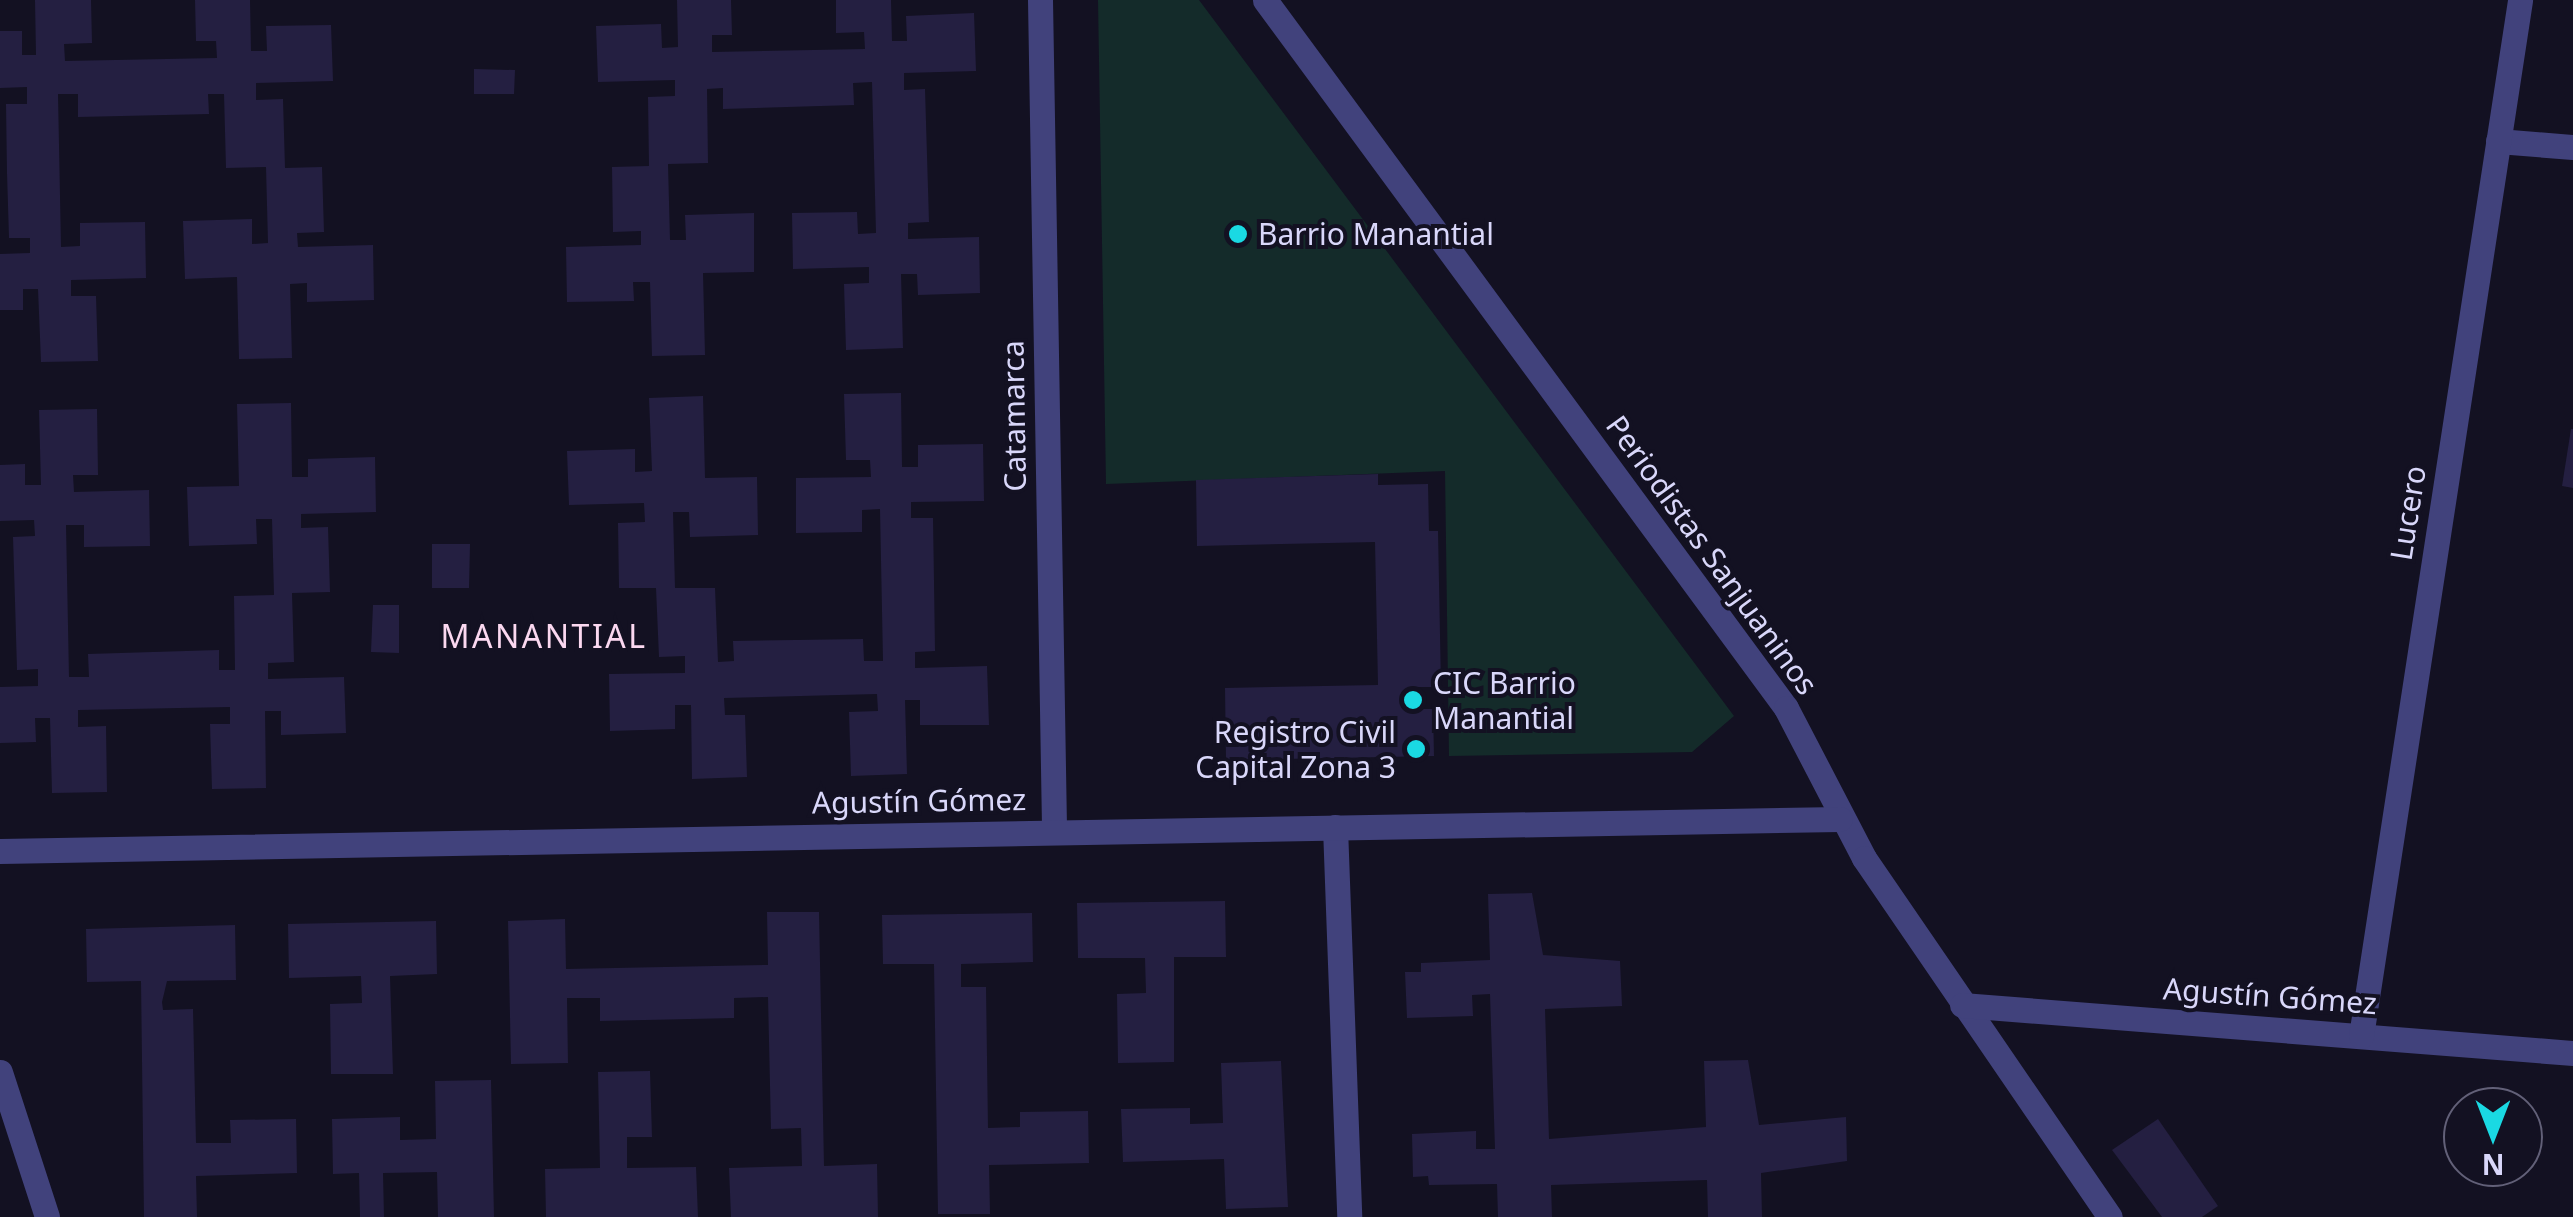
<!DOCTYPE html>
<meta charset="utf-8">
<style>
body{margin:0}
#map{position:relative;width:2573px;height:1217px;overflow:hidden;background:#131122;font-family:"Noto Sans",sans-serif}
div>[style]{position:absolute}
.green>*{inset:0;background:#142b2a}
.building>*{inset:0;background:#241f41}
.minor>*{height:25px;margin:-12.5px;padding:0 12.5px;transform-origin:12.5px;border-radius:12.5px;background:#41427c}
.dots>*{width:28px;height:28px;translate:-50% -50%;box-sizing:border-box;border:5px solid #131122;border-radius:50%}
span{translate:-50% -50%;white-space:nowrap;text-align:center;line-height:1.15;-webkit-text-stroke:8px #131122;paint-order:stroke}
.poi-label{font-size:30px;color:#d9d7fa}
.left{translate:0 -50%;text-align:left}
.right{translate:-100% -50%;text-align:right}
.street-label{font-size:30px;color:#d9d7fa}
.neighbourhood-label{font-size:32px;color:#fbd8f0;letter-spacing:2.5px}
.north{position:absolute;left:2443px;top:1087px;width:100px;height:100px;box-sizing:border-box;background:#131122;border:2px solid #626078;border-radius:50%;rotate:180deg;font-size:28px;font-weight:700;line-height:40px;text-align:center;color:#d9d7fa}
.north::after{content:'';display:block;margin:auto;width:35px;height:45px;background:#1ad9e3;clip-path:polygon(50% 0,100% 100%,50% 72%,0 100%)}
</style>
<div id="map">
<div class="green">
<div style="clip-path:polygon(1098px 0,1199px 0,1734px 716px,1692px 752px,1449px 756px,1445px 471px,1106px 484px)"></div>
</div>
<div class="building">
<div style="clip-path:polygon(35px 0,91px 0,92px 43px,64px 44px,65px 61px,217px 58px,216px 41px,196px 41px,195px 0,250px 0,251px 51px,267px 51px,266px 26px,331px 25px,333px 81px,256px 83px,256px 100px,283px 99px,285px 168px,322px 167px,324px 232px,297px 233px,298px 247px,373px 245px,374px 300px,307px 302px,307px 283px,290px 284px,292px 358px,239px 359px,237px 277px,185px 279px,183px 221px,252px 219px,252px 244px,268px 243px,266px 167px,226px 168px,224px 94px,208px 94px,209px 114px,78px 117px,78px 94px,58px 94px,61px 247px,80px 246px,80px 223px,145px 222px,146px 278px,71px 280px,71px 296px,96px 296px,98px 361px,41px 362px,38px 289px,23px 289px,23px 310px,0 310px,0 254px,30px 253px,30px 238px,9px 238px,7px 173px,6px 104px,27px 104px,27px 87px,0 88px,0 31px,22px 31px,22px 55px,36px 55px)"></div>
<div style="clip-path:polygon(677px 0,731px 0,732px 35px,712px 35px,712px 52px,865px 49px,864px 32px,836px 33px,836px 0,891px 0,892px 41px,907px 41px,906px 16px,974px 13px,976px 71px,904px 73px,904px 90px,925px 89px,929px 222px,908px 223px,908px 239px,979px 237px,980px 293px,918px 295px,917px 274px,901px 274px,903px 348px,846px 350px,844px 284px,869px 283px,869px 267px,793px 269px,792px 213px,857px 212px,858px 234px,876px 233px,872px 82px,853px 83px,854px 105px,723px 109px,723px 88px,707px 89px,708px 163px,668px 164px,670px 240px,686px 240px,685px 215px,754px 213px,754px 272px,703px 273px,705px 355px,652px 356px,650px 282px,633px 282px,634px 301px,567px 302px,566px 247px,641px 245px,641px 231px,613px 232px,612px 167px,649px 166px,648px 97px,675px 96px,675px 80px,598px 82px,596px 26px,661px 24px,662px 48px,678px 47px)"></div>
<div style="clip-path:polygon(474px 69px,515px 70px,514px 94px,474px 94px)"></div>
<div style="clip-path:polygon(901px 393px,902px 467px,918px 467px,918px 445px,983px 444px,984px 501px,911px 502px,911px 518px,933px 518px,934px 582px,935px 651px,915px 652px,915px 668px,987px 666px,989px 725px,920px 725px,920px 700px,905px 700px,907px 774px,851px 776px,849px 712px,878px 711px,877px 694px,724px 698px,725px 715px,745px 715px,747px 777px,692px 779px,691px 705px,675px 705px,675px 729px,610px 731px,609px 674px,685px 673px,685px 656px,659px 657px,656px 588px,619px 588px,618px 523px,645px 522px,644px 503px,569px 505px,567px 451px,635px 449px,635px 472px,652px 471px,649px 398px,703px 396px,705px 478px,757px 477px,758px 535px,690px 537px,689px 512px,673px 512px,675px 588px,715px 588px,718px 662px,734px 661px,733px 641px,863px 639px,864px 661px,883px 661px,880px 509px,862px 510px,862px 532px,796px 533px,796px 478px,871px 477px,870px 460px,846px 460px,844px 394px)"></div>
<div style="clip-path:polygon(291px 403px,292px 477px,308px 477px,308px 459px,375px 457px,376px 512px,301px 514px,301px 528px,328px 527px,330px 592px,292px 593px,294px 662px,268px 663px,268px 679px,344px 677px,346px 733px,281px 735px,281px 711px,265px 711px,266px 788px,212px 789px,210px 724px,230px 724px,230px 707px,78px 710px,78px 727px,106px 726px,107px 792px,52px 793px,50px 718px,35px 718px,36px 742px,0 743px,0 687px,38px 686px,38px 669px,17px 670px,15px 601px,13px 537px,35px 536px,34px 520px,0 521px,0 465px,25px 464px,25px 485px,41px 485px,39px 410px,97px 409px,98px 475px,73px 475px,74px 492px,149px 490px,150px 546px,84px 547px,84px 525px,66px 525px,69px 677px,89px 677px,88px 654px,219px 650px,219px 670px,235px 670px,234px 596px,274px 595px,272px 519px,256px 519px,257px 544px,189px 546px,187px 487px,239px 486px,237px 404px)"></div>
<div style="clip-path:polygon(2571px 429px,2573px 429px,2573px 488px,2562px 486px)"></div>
<div style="clip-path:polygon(1378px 474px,1378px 485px,1428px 484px,1429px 531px,1438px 531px,1441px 687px,1418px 687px,1419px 709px,1433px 709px,1434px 756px,1226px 760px,1225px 688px,1378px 685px,1375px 542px,1197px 546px,1196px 480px)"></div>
<div style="clip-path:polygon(432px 544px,470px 544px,469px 588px,432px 588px)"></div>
<div style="clip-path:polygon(373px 605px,399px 605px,399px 653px,371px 652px)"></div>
<div style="clip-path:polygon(1532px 893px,1543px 955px,1620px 961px,1622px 1006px,1545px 1009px,1549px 1139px,1706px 1127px,1704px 1061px,1748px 1060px,1759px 1125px,1846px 1117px,1847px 1161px,1761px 1173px,1762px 1217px,1708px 1217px,1707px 1180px,1551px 1185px,1552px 1217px,1498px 1217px,1497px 1184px,1429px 1185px,1428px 1176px,1413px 1177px,1412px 1134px,1476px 1131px,1476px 1149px,1495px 1149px,1490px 994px,1472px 995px,1473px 1016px,1407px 1018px,1405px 972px,1421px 972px,1421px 963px,1490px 960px,1488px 894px)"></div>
<div style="clip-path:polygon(1225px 901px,1226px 957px,1174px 957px,1174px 1062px,1118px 1063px,1117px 994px,1146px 993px,1145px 958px,1078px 958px,1077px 903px)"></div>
<div style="clip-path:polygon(767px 912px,819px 912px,824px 1166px,877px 1164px,878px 1217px,731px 1217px,729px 1168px,802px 1166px,801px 1128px,771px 1129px,768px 997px,734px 998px,734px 1018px,600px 1021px,600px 998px,567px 998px,568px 1063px,511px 1064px,508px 921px,565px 919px,566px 969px,768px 965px)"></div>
<div style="clip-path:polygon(1032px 913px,1033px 962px,961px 964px,961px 987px,986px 987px,988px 1128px,1020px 1127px,1020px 1112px,1088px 1111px,1089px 1163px,989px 1165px,990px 1214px,938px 1214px,934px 964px,883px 964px,882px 915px)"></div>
<div style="clip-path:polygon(436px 921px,437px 974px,390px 976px,393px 1074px,331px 1074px,330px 1004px,362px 1003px,361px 976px,289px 978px,288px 924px)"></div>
<div style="clip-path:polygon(235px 925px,236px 980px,167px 981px,162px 1002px,163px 1010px,193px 1009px,196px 1143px,231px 1143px,230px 1120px,296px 1119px,297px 1173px,196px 1176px,197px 1217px,144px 1217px,141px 981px,87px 982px,86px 929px)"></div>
<div style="clip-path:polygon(1281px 1061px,1288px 1207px,1226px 1209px,1224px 1159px,1123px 1162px,1121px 1109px,1190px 1108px,1190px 1124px,1223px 1123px,1221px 1063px)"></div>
<div style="clip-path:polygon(650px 1071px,652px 1137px,627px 1137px,627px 1168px,696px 1167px,698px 1217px,546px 1217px,545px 1169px,600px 1168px,598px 1072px)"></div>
<div style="clip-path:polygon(491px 1080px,494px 1217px,438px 1217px,437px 1172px,383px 1173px,384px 1217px,360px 1217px,359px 1173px,333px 1174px,332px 1119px,400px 1117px,400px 1140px,436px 1139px,435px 1081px)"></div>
<div style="clip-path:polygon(2158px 1119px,2218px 1206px,2202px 1217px,2162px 1217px,2112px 1150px)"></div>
</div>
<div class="minor">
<div style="left:1040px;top:0;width:831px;rotate:89.03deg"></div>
<div style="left:1265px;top:0;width:879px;rotate:53.65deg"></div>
<div style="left:1786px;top:708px;width:169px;rotate:62.5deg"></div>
<div style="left:1864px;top:858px;width:435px;rotate:55.6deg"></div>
<div style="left:2498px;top:141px;width:75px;rotate:4.6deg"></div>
<div style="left:1335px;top:827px;width:390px;rotate:87.9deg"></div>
<div style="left:0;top:851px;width:1840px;rotate:-1deg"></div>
<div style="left:1962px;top:1005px;width:613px;rotate:4.49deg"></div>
<div style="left:2361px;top:1036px;width:1048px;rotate:-81.27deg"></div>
<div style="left:0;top:1072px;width:152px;rotate:72deg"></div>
</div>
<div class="dots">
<div style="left:1238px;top:234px;background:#1ad9e3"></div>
<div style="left:1413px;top:700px;background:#1ad9e3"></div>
<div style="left:1416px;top:749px;background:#1ad9e3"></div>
</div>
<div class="poi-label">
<span class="left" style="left:1258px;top:234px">Barrio Manantial</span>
<span class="left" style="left:1433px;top:700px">CIC Barrio<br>Manantial</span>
<span class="right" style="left:1396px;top:749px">Registro Civil<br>Capital Zona 3</span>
</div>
<div class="street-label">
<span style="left:1014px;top:416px;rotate:-91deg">Catamarca</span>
<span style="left:2408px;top:513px;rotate:-81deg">Lucero</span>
<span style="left:1712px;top:555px;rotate:54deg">Periodistas Sanjuaninos</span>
<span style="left:919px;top:801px;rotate:-1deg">Agustín Gómez</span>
<span style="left:2270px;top:996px;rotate:4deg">Agustín Gómez</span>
</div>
<div class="neighbourhood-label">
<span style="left:544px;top:636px">MANANTIAL</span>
</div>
<div class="north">N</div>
</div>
